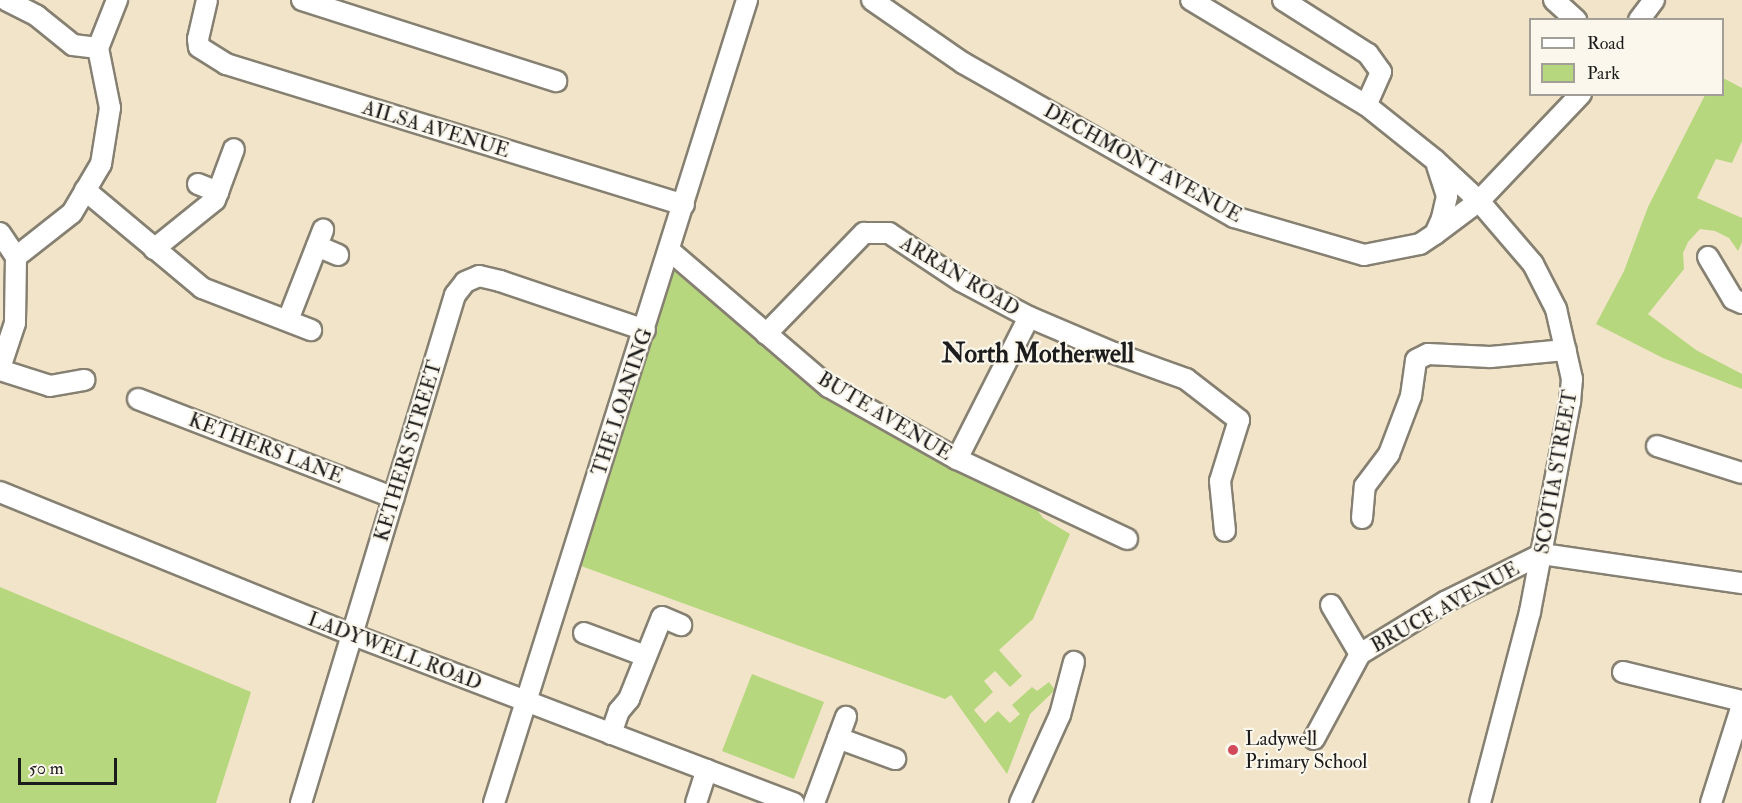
<!DOCTYPE html>
<style>
body{margin:0}
#map{position:relative;width:1742px;height:803px;overflow:hidden;background:#f1e4c8;font-family:"IM FELL Double Pica",serif}
div>[style]{position:absolute}
.green>*{inset:0;background:#b7d77e}
.roads{filter:drop-shadow(2px 0 #868072) drop-shadow(-2px 0 #868072) drop-shadow(0 2px #868072) drop-shadow(0 -2px #868072)}
.minor>*{height:20px;margin:-10px;padding:0 10px;transform-origin:10px;border-radius:10px;background:#fff}
.dots>*{width:16px;height:16px;translate:-50% -50%;box-sizing:border-box;border:3px solid #fbf7ec;border-radius:50%}
span{translate:-50% -50%;white-space:nowrap;text-align:center;line-height:1.15;-webkit-text-stroke:4.5px #fbf7ec;paint-order:stroke}
.street-label{font-size:20px;color:#1c1c1c}
.poi-label{font-size:20px;color:#1c1c1c}
.left{translate:0 -50%;text-align:left}
.district-label{font-size:26px;color:#1c1c1c;font-weight:700}
.legend{position:absolute;left:1529px;top:18px;width:195px;height:78px;box-sizing:border-box;background:#fbf7ec;border:2px solid #a29f99;margin:0;padding:8px 10px;list-style:none;font-size:18px;color:#1c1c1c}
.legend li{display:flex;align-items:center;gap:12px;height:30px}
.legend b{width:30px;border:2px solid #a29f99}
.scale{position:absolute;left:18px;top:758px;width:99px;height:27px;box-sizing:border-box;border:3px solid #1c1c1c;border-top:0;padding-left:8px;font-size:18px;line-height:21px;white-space:nowrap;color:#1c1c1c;-webkit-text-stroke:4px #fbf7ec;paint-order:stroke}
</style>
<div id="map">
<div class="green">
<div style="clip-path:polygon(1723px 78px,1742px 88px,1742px 141px,1732px 163px,1716px 159px,1697px 198px,1742px 218px,1742px 242px,1738px 251px,1729px 238px,1715px 231px,1700px 229px,1688px 242px,1683px 253px,1684px 269px,1648px 314px,1696px 350px,1742px 374px,1742px 389px,1663px 358px,1596px 324px,1624px 271px,1648px 207px,1705px 95px,1722px 94px)"></div>
<div style="clip-path:polygon(675px 271px,684px 274px,780px 355px,1026px 494px,1043px 518px,1070px 534px,1033px 619px,999px 650px,1022px 676px,1010px 687px,995px 671px,984px 681px,993px 692px,974px 710px,985px 723px,998px 711px,1010px 723px,1020px 714px,1012px 705px,1032px 687px,1037px 691px,1049px 682px,1055px 690px,1030px 714px,1007px 774px,951px 695px,945px 699px,581px 566px,667px 279px)"></div>
<div style="clip-path:polygon(0 587px,251px 692px,216px 803px,0 803px)"></div>
<div style="clip-path:polygon(752px 674px,824px 702px,794px 779px,722px 751px)"></div>
</div>
<div class="roads">
<div class="minor">
<div style="left:6px;top:0;width:35px;rotate:27deg"></div>
<div style="left:37px;top:16px;width:46px;rotate:38.9deg"></div>
<div style="left:73px;top:45px;width:25px;rotate:7deg"></div>
<div style="left:207px;top:0;width:40px;rotate:103deg"></div>
<div style="left:198px;top:39px;width:8px;rotate:83deg"></div>
<div style="left:199px;top:47px;width:32px;rotate:32deg"></div>
<div style="left:226px;top:64px;width:479px;rotate:17.1deg"></div>
<div style="left:302px;top:0;width:267px;rotate:17.7deg"></div>
<div style="left:872px;top:0;width:111px;rotate:34.7deg"></div>
<div style="left:963px;top:63px;width:312px;rotate:29.6deg"></div>
<div style="left:1234px;top:217px;width:135px;rotate:16.3deg"></div>
<div style="left:1364px;top:255px;width:57px;rotate:-11.1deg"></div>
<div style="left:1420px;top:244px;width:18px;rotate:-34deg"></div>
<div style="left:1435px;top:234px;width:55px;rotate:-36.9deg"></div>
<div style="left:1479px;top:201px;width:148px;rotate:-46.4deg"></div>
<div style="left:1191px;top:0;width:204px;rotate:31deg"></div>
<div style="left:1366px;top:105px;width:88px;rotate:38.6deg"></div>
<div style="left:1435px;top:160px;width:60px;rotate:43deg"></div>
<div style="left:1479px;top:201px;width:83px;rotate:49.4deg"></div>
<div style="left:1533px;top:264px;width:51px;rotate:62.9deg"></div>
<div style="left:1556px;top:309px;width:72px;rotate:77.1deg"></div>
<div style="left:1572px;top:379px;width:23px;rotate:95deg"></div>
<div style="left:1570px;top:402px;width:214px;rotate:100.8deg"></div>
<div style="left:1530px;top:612px;width:197px;rotate:104.7deg"></div>
<div style="left:1283px;top:0;width:101px;rotate:32.4deg"></div>
<div style="left:1368px;top:54px;width:22px;rotate:54deg"></div>
<div style="left:1381px;top:72px;width:36px;rotate:114deg"></div>
<div style="left:1554px;top:0;width:30px;rotate:42deg"></div>
<div style="left:1639px;top:20px;width:25px;rotate:-53deg"></div>
<div style="left:198px;top:184px;width:22px;rotate:22deg"></div>
<div style="left:85px;top:190px;width:153px;rotate:39.9deg"></div>
<div style="left:202px;top:288px;width:117px;rotate:21.1deg"></div>
<div style="left:0;top:233px;width:29px;rotate:56deg"></div>
<div style="left:16px;top:257px;width:66px;rotate:90.9deg"></div>
<div style="left:15px;top:323px;width:47px;rotate:108.4deg"></div>
<div style="left:1435px;top:234px;width:17px;rotate:-66deg"></div>
<div style="left:1442px;top:218px;width:23px;rotate:-77deg"></div>
<div style="left:1447px;top:196px;width:32px;rotate:-108deg"></div>
<div style="left:317px;top:246px;width:23px;rotate:23deg"></div>
<div style="left:154px;top:249px;width:78px;rotate:-38.8deg"></div>
<div style="left:215px;top:200px;width:54px;rotate:-69.6deg"></div>
<div style="left:669px;top:250px;width:211px;rotate:40.6deg"></div>
<div style="left:829px;top:387px;width:147px;rotate:29.4deg"></div>
<div style="left:957px;top:459px;width:188px;rotate:25.2deg"></div>
<div style="left:16px;top:257px;width:71px;rotate:-38.2deg"></div>
<div style="left:72px;top:213px;width:57px;rotate:-59.4deg"></div>
<div style="left:101px;top:164px;width:57px;rotate:-80.9deg"></div>
<div style="left:110px;top:108px;width:61px;rotate:-101.3deg"></div>
<div style="left:98px;top:48px;width:52px;rotate:-68.4deg"></div>
<div style="left:1708px;top:257px;width:49px;rotate:59.2deg"></div>
<div style="left:1733px;top:299px;width:10px;rotate:24deg"></div>
<div style="left:288px;top:320px;width:97px;rotate:-68.7deg"></div>
<div style="left:766px;top:334px;width:141px;rotate:-45.9deg"></div>
<div style="left:864px;top:233px;width:25px"></div>
<div style="left:889px;top:233px;width:87px;rotate:33.7deg"></div>
<div style="left:961px;top:281px;width:77px;rotate:27.9deg"></div>
<div style="left:1029px;top:317px;width:92px;rotate:23deg"></div>
<div style="left:1114px;top:353px;width:77px;rotate:19.9deg"></div>
<div style="left:1186px;top:379px;width:67px;rotate:37.7deg"></div>
<div style="left:1239px;top:420px;width:64px;rotate:107.3deg"></div>
<div style="left:1220px;top:481px;width:50px;rotate:84.3deg"></div>
<div style="left:0;top:370px;width:52px;rotate:17.7deg"></div>
<div style="left:50px;top:386px;width:35px;rotate:-10deg"></div>
<div style="left:138px;top:399px;width:274px;rotate:21.1deg"></div>
<div style="left:1657px;top:446px;width:89px;rotate:17.6deg"></div>
<div style="left:957px;top:459px;width:159px;rotate:-63.1deg"></div>
<div style="left:0;top:492px;width:381px;rotate:22.1deg"></div>
<div style="left:353px;top:635px;width:472px;rotate:20.9deg"></div>
<div style="left:1362px;top:518px;width:32px;rotate:-85deg"></div>
<div style="left:1365px;top:486px;width:40px;rotate:-53deg"></div>
<div style="left:1389px;top:454px;width:62px;rotate:-69.2deg"></div>
<div style="left:1411px;top:396px;width:36px;rotate:-82deg"></div>
<div style="left:1416px;top:360px;width:13px;rotate:-27deg"></div>
<div style="left:1428px;top:354px;width:62px;rotate:2.8deg"></div>
<div style="left:1490px;top:357px;width:76px;rotate:-5.3deg"></div>
<div style="left:1331px;top:605px;width:57px;rotate:59.4deg"></div>
<div style="left:584px;top:633px;width:66px;rotate:20.4deg"></div>
<div style="left:1623px;top:672px;width:122px;rotate:13.7deg"></div>
<div style="left:611px;top:734px;width:24px;rotate:-71deg"></div>
<div style="left:619px;top:711px;width:16px;rotate:-50deg"></div>
<div style="left:629px;top:699px;width:88px;rotate:-68.1deg"></div>
<div style="left:662px;top:617px;width:21px;rotate:23deg"></div>
<div style="left:838px;top:738px;width:61px;rotate:20.2deg"></div>
<div style="left:1314px;top:739px;width:97px;rotate:-61.6deg"></div>
<div style="left:1360px;top:654px;width:100px;rotate:-31.5deg"></div>
<div style="left:1445px;top:602px;width:108px;rotate:-26.3deg"></div>
<div style="left:1542px;top:554px;width:202px;rotate:8.3deg"></div>
<div style="left:301px;top:803px;width:531px;rotate:-73.14deg"></div>
<div style="left:455px;top:295px;width:16px;rotate:-52deg"></div>
<div style="left:465px;top:282px;width:15px;rotate:-23deg"></div>
<div style="left:479px;top:276px;width:22px;rotate:13deg"></div>
<div style="left:500px;top:281px;width:153px;rotate:18.7deg"></div>
<div style="left:494px;top:803px;width:842px;rotate:-72.51deg"></div>
<div style="left:696px;top:803px;width:35px;rotate:-72deg"></div>
<div style="left:814px;top:803px;width:92px;rotate:-69.6deg"></div>
<div style="left:1020px;top:803px;width:97px;rotate:-65.6deg"></div>
<div style="left:1060px;top:715px;width:55px;rotate:-75.2deg"></div>
<div style="left:1711px;top:803px;width:103px;rotate:-72.4deg"></div>
</div>
</div>
<div class="dots">
<div style="left:1233px;top:750px;background:#d1495b"></div>
</div>
<div class="street-label">
<span style="left:436px;top:129px;rotate:17deg">AILSA AVENUE</span>
<span style="left:1143px;top:163px;rotate:29deg">DECHMONT AVENUE</span>
<span style="left:960px;top:276px;rotate:31deg">ARRAN ROAD</span>
<span style="left:622px;top:402px;rotate:-72deg">THE LOANING</span>
<span style="left:885px;top:416px;rotate:31deg">BUTE AVENUE</span>
<span style="left:266px;top:448px;rotate:21deg">KETHERS LANE</span>
<span style="left:408px;top:451px;rotate:-73deg">KETHERS STREET</span>
<span style="left:1556px;top:472px;rotate:-80deg">SCOTIA STREET</span>
<span style="left:1445px;top:607px;rotate:-29deg">BRUCE AVENUE</span>
<span style="left:395px;top:651px;rotate:21deg">LADYWELL ROAD</span>
</div>
<div class="poi-label">
<span class="left" style="left:1245px;top:750px">Ladywell<br>Primary School</span>
</div>
<div class="district-label">
<span style="left:1038px;top:355px">North Motherwell</span>
</div>
<ul class="legend">
<li><b style="height:8px;background:#fff"></b>Road</li>
<li><b style="height:16px;background:#b7d77e"></b>Park</li>
</ul>
<div class="scale">50 m</div>
</div>
